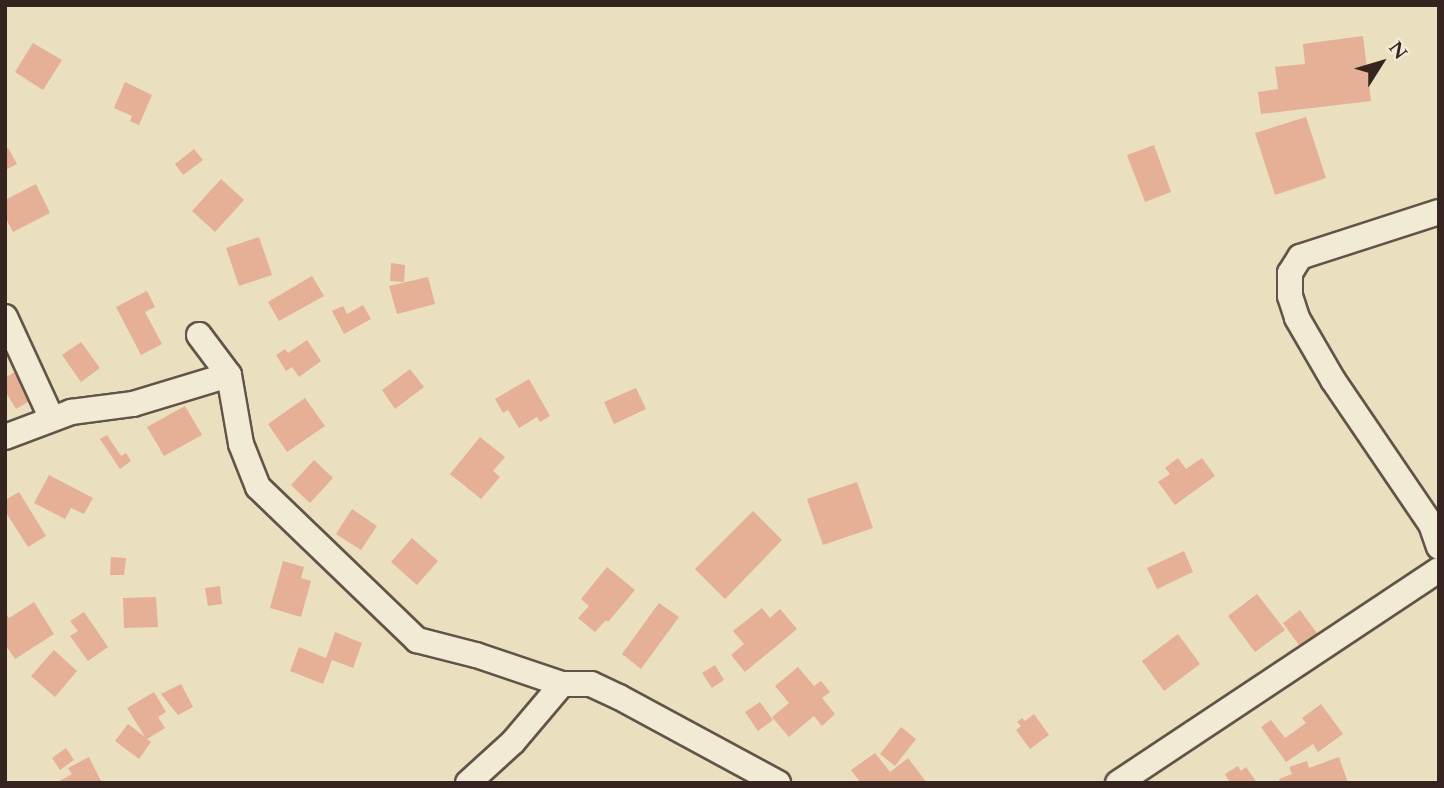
<!DOCTYPE html>
<style>
body{margin:0}
#map{position:relative;width:1444px;height:788px;overflow:hidden;background:#eadfbf;font-family:Cardo,serif}
div>[style]{position:absolute}
.building>*{inset:0;background:#e5b095}
.roads{filter:drop-shadow(2px 0 #635447) drop-shadow(-2px 0 #635447) drop-shadow(0 2px #635447) drop-shadow(0 -2px #635447)}
.street>*{height:24px;margin:-12px;padding:0 12px;transform-origin:12px;border-radius:12px;background:#f1ead5}
span{translate:-50% -50%;white-space:nowrap;text-align:center;line-height:1.15;-webkit-text-stroke:5px #f1ead5;paint-order:stroke}
.frame{position:absolute;inset:0;border:7px solid #36251f;pointer-events:none}
.north{position:absolute;left:1346px;top:28px;width:70px;height:70px;-webkit-text-stroke:5px #f1ead5;paint-order:stroke;rotate:53deg;font-size:19px;font-weight:700;line-height:28px;text-align:center;color:#36251f}
.north::after{content:'';display:block;margin:auto;width:24px;height:32px;background:#36251f;clip-path:polygon(50% 0,100% 100%,50% 72%,0 100%)}
</style>
<div id="map">
<div class="building">
<div style="clip-path:polygon(1363px 36px,1371px 101px,1261px 114px,1258px 92px,1278px 89px,1275px 67px,1305px 64px,1303px 44px)"></div>
<div style="clip-path:polygon(33px 43px,62px 60px,43px 90px,15px 72px)"></div>
<div style="clip-path:polygon(125px 82px,152px 95px,139px 125px,130px 121px,132px 116px,114px 108px)"></div>
<div style="clip-path:polygon(1306px 117px,1326px 178px,1275px 195px,1255px 133px)"></div>
<div style="clip-path:polygon(1154px 145px,1171px 192px,1145px 202px,1127px 155px)"></div>
<div style="clip-path:polygon(8px 148px,17px 164px,5px 170px,5px 149px)"></div>
<div style="clip-path:polygon(194px 149px,203px 160px,183px 175px,175px 164px)"></div>
<div style="clip-path:polygon(221px 179px,244px 200px,215px 232px,192px 211px)"></div>
<div style="clip-path:polygon(36px 184px,50px 213px,13px 232px,5px 217px,5px 200px)"></div>
<div style="clip-path:polygon(259px 237px,272px 275px,239px 286px,226px 248px)"></div>
<div style="clip-path:polygon(391px 263px,405px 265px,404px 282px,390px 281px)"></div>
<div style="clip-path:polygon(312px 276px,324px 296px,279px 321px,268px 302px)"></div>
<div style="clip-path:polygon(428px 277px,435px 304px,397px 314px,389px 286px)"></div>
<div style="clip-path:polygon(147px 291px,155px 307px,145px 312px,162px 344px,141px 355px,116px 307px)"></div>
<div style="clip-path:polygon(363px 305px,371px 319px,344px 334px,332px 311px,343px 306px,347px 314px)"></div>
<div style="clip-path:polygon(307px 340px,321px 361px,299px 377px,292px 367px,286px 371px,276px 355px,285px 349px,288px 353px)"></div>
<div style="clip-path:polygon(81px 342px,100px 368px,81px 382px,62px 355px)"></div>
<div style="clip-path:polygon(410px 369px,424px 387px,395px 409px,382px 390px)"></div>
<div style="clip-path:polygon(18px 370px,35px 398px,16px 409px,5px 391px,5px 378px)"></div>
<div style="clip-path:polygon(529px 379px,550px 416px,540px 422px,537px 417px,519px 428px,508px 410px,503px 413px,495px 399px)"></div>
<div style="clip-path:polygon(636px 388px,646px 409px,614px 424px,604px 402px)"></div>
<div style="clip-path:polygon(305px 398px,325px 426px,287px 452px,268px 424px)"></div>
<div style="clip-path:polygon(185px 406px,202px 435px,164px 456px,147px 427px)"></div>
<div style="clip-path:polygon(107px 435px,121px 456px,126px 453px,131px 461px,120px 469px,100px 439px)"></div>
<div style="clip-path:polygon(480px 437px,505px 457px,493px 471px,500px 477px,481px 499px,450px 474px)"></div>
<div style="clip-path:polygon(1178px 458px,1186px 469px,1202px 458px,1215px 476px,1175px 505px,1158px 482px,1170px 474px,1165px 468px)"></div>
<div style="clip-path:polygon(314px 460px,333px 478px,310px 503px,291px 485px)"></div>
<div style="clip-path:polygon(49px 475px,93px 498px,84px 514px,71px 508px,65px 519px,34px 503px)"></div>
<div style="clip-path:polygon(857px 482px,873px 528px,823px 545px,807px 499px)"></div>
<div style="clip-path:polygon(19px 492px,46px 536px,28px 547px,5px 511px,5px 500px)"></div>
<div style="clip-path:polygon(352px 509px,377px 526px,361px 550px,336px 534px)"></div>
<div style="clip-path:polygon(753px 511px,782px 540px,725px 599px,695px 569px)"></div>
<div style="clip-path:polygon(412px 538px,438px 561px,417px 585px,391px 562px)"></div>
<div style="clip-path:polygon(1184px 551px,1193px 572px,1157px 589px,1147px 568px)"></div>
<div style="clip-path:polygon(111px 557px,126px 558px,124px 575px,110px 575px)"></div>
<div style="clip-path:polygon(283px 561px,304px 567px,301px 578px,311px 581px,301px 617px,270px 608px)"></div>
<div style="clip-path:polygon(607px 567px,635px 590px,608px 622px,606px 620px,595px 632px,578px 618px,589px 606px,581px 599px)"></div>
<div style="clip-path:polygon(220px 586px,222px 604px,208px 606px,205px 588px)"></div>
<div style="clip-path:polygon(1257px 594px,1285px 630px,1255px 652px,1228px 616px)"></div>
<div style="clip-path:polygon(156px 597px,158px 627px,124px 628px,123px 598px)"></div>
<div style="clip-path:polygon(34px 602px,54px 634px,15px 659px,5px 644px,5px 612px,9px 618px)"></div>
<div style="clip-path:polygon(659px 603px,679px 617px,641px 669px,622px 654px)"></div>
<div style="clip-path:polygon(762px 608px,770px 618px,780px 609px,797px 629px,745px 672px,731px 655px,744px 644px,733px 631px)"></div>
<div style="clip-path:polygon(1300px 610px,1322px 640px,1304px 652px,1283px 623px)"></div>
<div style="clip-path:polygon(84px 612px,108px 647px,88px 661px,70px 636px,78px 631px,70px 621px)"></div>
<div style="clip-path:polygon(335px 632px,362px 643px,353px 668px,332px 660px,323px 684px,290px 671px,299px 647px,326px 658px)"></div>
<div style="clip-path:polygon(1178px 634px,1200px 664px,1164px 691px,1142px 661px)"></div>
<div style="clip-path:polygon(54px 650px,77px 671px,55px 697px,31px 676px)"></div>
<div style="clip-path:polygon(715px 665px,724px 680px,712px 688px,702px 673px)"></div>
<div style="clip-path:polygon(798px 667px,814px 686px,821px 681px,830px 692px,822px 698px,835px 714px,822px 726px,814px 716px,789px 737px,772px 717px,789px 703px,775px 686px)"></div>
<div style="clip-path:polygon(181px 684px,193px 707px,178px 715px,161px 694px)"></div>
<div style="clip-path:polygon(154px 692px,166px 712px,158px 717px,165px 728px,147px 739px,151px 742px,139px 759px,115px 741px,128px 724px,145px 737px,127px 708px)"></div>
<div style="clip-path:polygon(760px 702px,773px 720px,758px 731px,745px 712px)"></div>
<div style="clip-path:polygon(1321px 704px,1343px 734px,1318px 752px,1313px 744px,1286px 762px,1261px 727px,1271px 720px,1285px 738px,1306px 723px,1302px 718px)"></div>
<div style="clip-path:polygon(1034px 714px,1049px 735px,1030px 749px,1016px 730px,1021px 726px,1017px 722px,1022px 718px,1025px 721px)"></div>
<div style="clip-path:polygon(901px 727px,916px 739px,895px 766px,880px 754px)"></div>
<div style="clip-path:polygon(66px 748px,74px 760px,60px 770px,52px 758px)"></div>
<div style="clip-path:polygon(875px 753px,890px 772px,908px 758px,927px 783px,861px 783px,851px 770px)"></div>
<div style="clip-path:polygon(89px 757px,102px 783px,56px 783px,72px 774px,68px 768px)"></div>
<div style="clip-path:polygon(1339px 757px,1348px 783px,1281px 783px,1279px 779px,1292px 774px,1289px 767px,1307px 761px,1309px 768px)"></div>
<div style="clip-path:polygon(1238px 766px,1241px 771px,1246px 767px,1257px 783px,1227px 783px,1229px 781px,1225px 774px)"></div>
</div>
<div class="roads">
<div class="street">
<div style="left:1439px;top:212px;width:146px;rotate:162.1deg"></div>
<div style="left:1300px;top:257px;width:19px;rotate:122deg"></div>
<div style="left:1290px;top:273px;width:23px;rotate:90deg"></div>
<div style="left:1290px;top:296px;width:23px;rotate:72deg"></div>
<div style="left:1297px;top:318px;width:72px;rotate:59.9deg"></div>
<div style="left:1333px;top:380px;width:174px;rotate:55.8deg"></div>
<div style="left:1431px;top:524px;width:24px;rotate:71deg"></div>
<div style="left:5px;top:317px;width:112px;rotate:65.3deg"></div>
<div style="left:199px;top:335px;width:50px;rotate:53.1deg"></div>
<div style="left:229px;top:375px;width:70px;rotate:80.1deg"></div>
<div style="left:241px;top:444px;width:46px;rotate:68.4deg"></div>
<div style="left:258px;top:487px;width:221px;rotate:43.9deg"></div>
<div style="left:417px;top:640px;width:61px;rotate:14.3deg"></div>
<div style="left:476px;top:655px;width:91px;rotate:18.6deg"></div>
<div style="left:5px;top:437px;width:71px;rotate:-20.7deg"></div>
<div style="left:71px;top:412px;width:63px;rotate:-7.4deg"></div>
<div style="left:133px;top:404px;width:100px;rotate:-16.8deg"></div>
<div style="left:468px;top:783px;width:61px;rotate:-42.3deg"></div>
<div style="left:513px;top:742px;width:76px;rotate:-49.8deg"></div>
<div style="left:562px;top:684px;width:29px"></div>
<div style="left:591px;top:684px;width:31px;rotate:25deg"></div>
<div style="left:619px;top:697px;width:181px;rotate:28.4deg"></div>
<div style="left:1118px;top:783px;width:385px;rotate:-33.6deg"></div>
</div>
</div>
<div class="frame"></div>
<div class="north">N</div>
</div>
